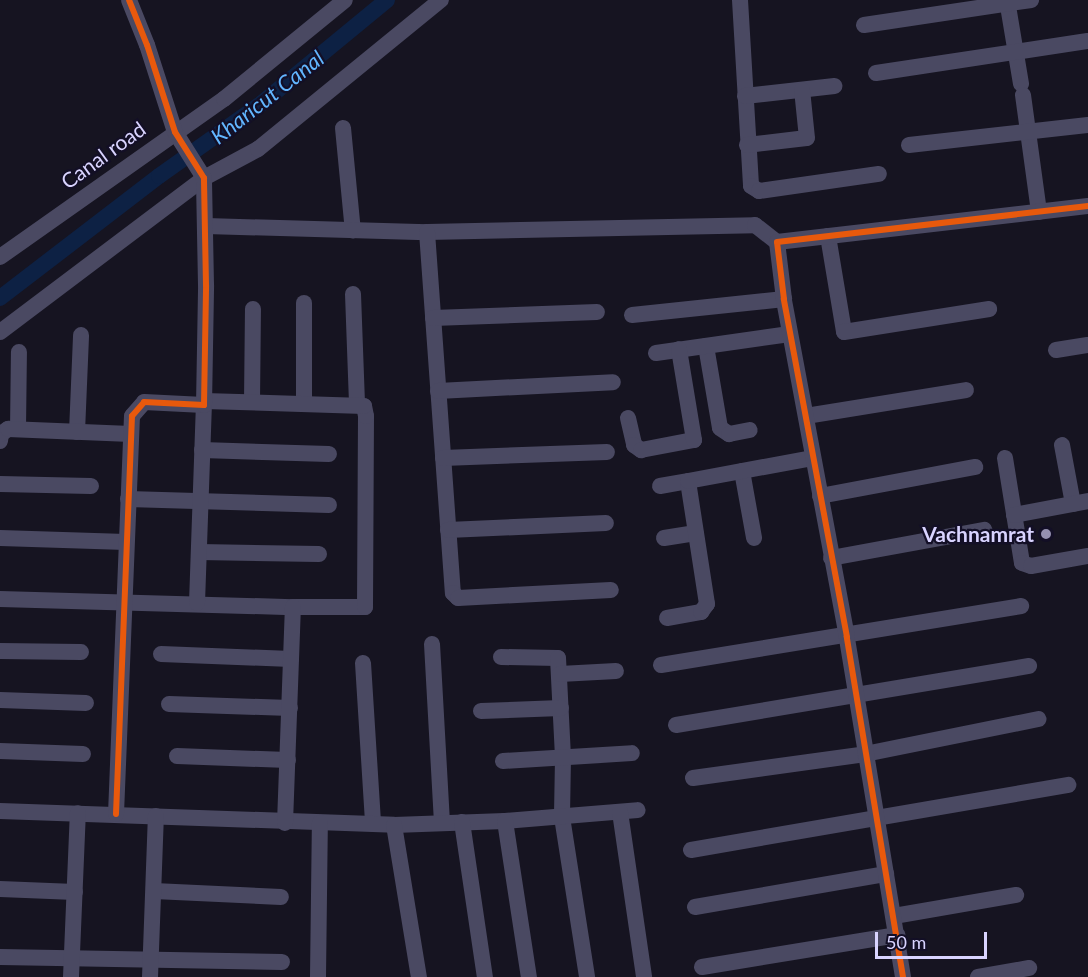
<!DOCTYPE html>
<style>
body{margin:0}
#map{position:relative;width:1088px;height:977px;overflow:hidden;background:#161421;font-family:Lato,sans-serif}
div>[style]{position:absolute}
.canal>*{height:16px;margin:-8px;padding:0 8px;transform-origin:8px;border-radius:8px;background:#0d2144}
.minor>*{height:16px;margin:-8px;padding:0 8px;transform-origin:8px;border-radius:8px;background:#4a4962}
.cycleway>*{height:6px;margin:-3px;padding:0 3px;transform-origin:3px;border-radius:3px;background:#e8590c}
.dots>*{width:16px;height:16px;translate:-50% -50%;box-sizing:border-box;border:3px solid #130f26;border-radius:50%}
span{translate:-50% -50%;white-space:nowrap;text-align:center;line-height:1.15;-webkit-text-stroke:4.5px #130f26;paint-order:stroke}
.street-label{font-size:21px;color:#d9d4ff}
.poi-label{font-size:21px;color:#d9d4ff;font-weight:700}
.right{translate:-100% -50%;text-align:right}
.water-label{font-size:22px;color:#62b6ff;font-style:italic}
.scale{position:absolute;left:875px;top:932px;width:112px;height:27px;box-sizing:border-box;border:3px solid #d9d4ff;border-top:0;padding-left:8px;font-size:18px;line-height:21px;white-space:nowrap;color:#d9d4ff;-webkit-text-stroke:4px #130f26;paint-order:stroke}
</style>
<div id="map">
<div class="canal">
<div style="left:0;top:298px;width:200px;rotate:-37.5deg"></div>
<div style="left:159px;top:176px;width:126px;rotate:-35.3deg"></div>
<div style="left:262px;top:103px;width:162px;rotate:-39.5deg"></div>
</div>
<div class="minor">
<div style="left:740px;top:0;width:186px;rotate:86.6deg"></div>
<div style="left:751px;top:186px;width:9px;rotate:32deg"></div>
<div style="left:759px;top:191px;width:121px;rotate:-8.1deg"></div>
<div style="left:1007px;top:0;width:85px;rotate:80.5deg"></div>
<div style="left:864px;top:25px;width:169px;rotate:-8.5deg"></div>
<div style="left:876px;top:73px;width:214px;rotate:-8.6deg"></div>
<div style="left:1023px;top:95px;width:118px;rotate:82.2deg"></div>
<div style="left:745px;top:96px;width:90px;rotate:-6.4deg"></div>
<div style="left:343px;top:128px;width:103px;rotate:84.5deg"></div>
<div style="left:747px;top:145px;width:60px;rotate:-6.7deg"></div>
<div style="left:807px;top:138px;width:48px;rotate:-95.9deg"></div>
<div style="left:909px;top:145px;width:180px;rotate:-6.4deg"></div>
<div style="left:206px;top:226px;width:221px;rotate:1.6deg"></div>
<div style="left:427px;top:232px;width:328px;rotate:-1.2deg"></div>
<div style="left:755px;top:225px;width:28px;rotate:38deg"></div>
<div style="left:427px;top:232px;width:362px;rotate:85.9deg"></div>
<div style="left:453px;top:593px;width:7px;rotate:45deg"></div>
<div style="left:458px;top:598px;width:153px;rotate:-3deg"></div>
<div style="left:828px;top:236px;width:97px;rotate:80.5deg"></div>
<div style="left:844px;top:332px;width:147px;rotate:-9deg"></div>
<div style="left:0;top:257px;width:274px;rotate:-35.2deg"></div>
<div style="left:224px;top:99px;width:156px;rotate:-39.3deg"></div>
<div style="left:353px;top:294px;width:111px;rotate:87.9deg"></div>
<div style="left:304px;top:303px;width:100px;rotate:90deg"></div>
<div style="left:632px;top:315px;width:153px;rotate:-6deg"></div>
<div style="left:433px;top:318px;width:164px;rotate:-2.1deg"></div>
<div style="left:0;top:332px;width:256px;rotate:-37deg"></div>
<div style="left:204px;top:178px;width:61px;rotate:-28.2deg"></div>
<div style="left:258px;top:149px;width:236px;rotate:-39.2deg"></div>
<div style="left:706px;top:346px;width:83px;rotate:80.3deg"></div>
<div style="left:720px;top:428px;width:11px;rotate:34deg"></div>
<div style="left:729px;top:434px;width:21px;rotate:-11deg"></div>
<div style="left:1056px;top:350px;width:32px;rotate:-9deg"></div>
<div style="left:656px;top:353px;width:135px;rotate:-8.1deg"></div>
<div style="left:438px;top:391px;width:175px;rotate:-2.9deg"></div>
<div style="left:252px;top:402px;width:93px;rotate:-89.4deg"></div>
<div style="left:806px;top:416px;width:162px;rotate:-9.2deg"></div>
<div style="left:628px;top:418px;width:28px;rotate:77deg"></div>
<div style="left:634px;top:445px;width:9px;rotate:36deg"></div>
<div style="left:641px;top:450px;width:54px;rotate:-10.7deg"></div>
<div style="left:694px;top:440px;width:92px;rotate:-99.4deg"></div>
<div style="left:18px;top:429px;width:77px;rotate:-89.3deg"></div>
<div style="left:77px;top:432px;width:97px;rotate:-87.6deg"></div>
<div style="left:0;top:441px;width:7px;rotate:-82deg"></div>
<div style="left:1px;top:434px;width:9px;rotate:-36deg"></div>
<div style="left:8px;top:429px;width:123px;rotate:2.3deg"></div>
<div style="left:1062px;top:445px;width:60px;rotate:79.4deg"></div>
<div style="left:202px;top:450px;width:127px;rotate:1.8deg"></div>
<div style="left:443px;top:458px;width:164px;rotate:-2.1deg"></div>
<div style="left:1005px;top:458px;width:106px;rotate:80.8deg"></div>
<div style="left:1022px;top:563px;width:9px;rotate:18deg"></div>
<div style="left:1031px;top:566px;width:58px;rotate:-10deg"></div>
<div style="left:742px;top:471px;width:68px;rotate:79.8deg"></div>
<div style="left:0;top:484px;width:91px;rotate:1.3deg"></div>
<div style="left:660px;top:486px;width:28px;rotate:-10deg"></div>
<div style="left:820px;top:496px;width:158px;rotate:-10.6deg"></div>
<div style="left:128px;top:499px;width:201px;rotate:1.7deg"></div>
<div style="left:1014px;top:515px;width:75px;rotate:-10.7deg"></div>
<div style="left:448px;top:530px;width:158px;rotate:-2.5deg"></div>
<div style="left:0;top:538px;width:126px;rotate:1.8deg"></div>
<div style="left:664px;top:538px;width:32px;rotate:-9deg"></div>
<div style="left:199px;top:552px;width:120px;rotate:1deg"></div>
<div style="left:831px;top:558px;width:156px;rotate:-10.4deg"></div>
<div style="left:0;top:599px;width:293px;rotate:1.6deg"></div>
<div style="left:293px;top:607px;width:72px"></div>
<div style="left:365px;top:607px;width:191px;rotate:-89.7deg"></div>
<div style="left:366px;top:416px;width:10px;rotate:-101deg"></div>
<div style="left:364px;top:406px;width:160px;rotate:-178.2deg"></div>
<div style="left:197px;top:603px;width:198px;rotate:-88deg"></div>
<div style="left:667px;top:618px;width:35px;rotate:-10deg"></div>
<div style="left:701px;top:612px;width:10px;rotate:-53deg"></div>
<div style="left:707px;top:604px;width:124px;rotate:-98.8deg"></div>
<div style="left:688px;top:481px;width:126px;rotate:-10.5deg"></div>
<div style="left:432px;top:644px;width:178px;rotate:86.8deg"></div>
<div style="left:0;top:651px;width:81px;rotate:0.7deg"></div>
<div style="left:161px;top:654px;width:130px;rotate:2.2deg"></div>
<div style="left:501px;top:657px;width:57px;rotate:1deg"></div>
<div style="left:558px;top:658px;width:100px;rotate:87.1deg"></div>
<div style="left:563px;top:758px;width:59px;rotate:91deg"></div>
<div style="left:562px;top:817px;width:162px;rotate:81.1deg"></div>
<div style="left:363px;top:663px;width:161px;rotate:86.4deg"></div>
<div style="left:661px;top:665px;width:365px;rotate:-9.3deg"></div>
<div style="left:560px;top:674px;width:56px;rotate:-3.1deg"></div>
<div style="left:0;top:700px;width:86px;rotate:2deg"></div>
<div style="left:169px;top:704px;width:121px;rotate:1.9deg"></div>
<div style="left:481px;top:711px;width:80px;rotate:-2.1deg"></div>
<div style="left:676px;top:725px;width:358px;rotate:-9.5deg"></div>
<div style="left:0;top:751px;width:83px;rotate:2.1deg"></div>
<div style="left:177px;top:756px;width:111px;rotate:2.1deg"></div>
<div style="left:503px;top:761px;width:129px;rotate:-3.5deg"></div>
<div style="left:693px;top:778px;width:174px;rotate:-7.9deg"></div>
<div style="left:865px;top:754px;width:177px;rotate:-11.4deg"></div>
<div style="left:0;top:811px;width:394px;rotate:2deg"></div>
<div style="left:394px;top:825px;width:111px;rotate:-2.1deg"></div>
<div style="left:505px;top:821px;width:133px;rotate:-4.7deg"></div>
<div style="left:620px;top:812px;width:167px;rotate:81.7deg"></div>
<div style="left:116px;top:814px;width:398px;rotate:-87.7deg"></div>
<div style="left:132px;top:416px;width:18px;rotate:-49deg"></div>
<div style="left:144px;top:402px;width:60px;rotate:2.9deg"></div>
<div style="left:204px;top:405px;width:120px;rotate:-89deg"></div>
<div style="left:206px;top:285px;width:107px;rotate:-91.1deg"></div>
<div style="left:204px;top:178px;width:54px;rotate:-122.2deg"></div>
<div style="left:175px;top:132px;width:91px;rotate:-107.8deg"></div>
<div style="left:147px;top:45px;width:48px;rotate:-111.8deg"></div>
<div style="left:505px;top:821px;width:158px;rotate:81.3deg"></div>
<div style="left:462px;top:822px;width:157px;rotate:81.6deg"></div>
<div style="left:285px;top:823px;width:216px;rotate:-87.9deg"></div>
<div style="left:394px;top:825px;width:154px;rotate:80.7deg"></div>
<div style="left:691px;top:850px;width:383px;rotate:-9.8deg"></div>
<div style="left:0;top:889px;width:75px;rotate:2.3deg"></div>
<div style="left:154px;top:891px;width:127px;rotate:2.7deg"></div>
<div style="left:695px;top:907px;width:194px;rotate:-9.8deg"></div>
<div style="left:894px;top:916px;width:124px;rotate:-9.8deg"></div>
<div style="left:0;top:957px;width:282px;rotate:1deg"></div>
<div style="left:702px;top:967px;width:198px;rotate:-9.3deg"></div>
<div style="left:71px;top:977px;width:164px;rotate:-87.6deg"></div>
<div style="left:150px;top:977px;width:161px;rotate:-87.9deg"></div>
<div style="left:318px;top:977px;width:154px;rotate:-89.3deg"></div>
<div style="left:903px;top:977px;width:345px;rotate:-99.4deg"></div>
<div style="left:847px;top:637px;width:344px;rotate:-100.6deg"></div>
<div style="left:784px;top:299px;width:57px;rotate:-97deg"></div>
<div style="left:777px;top:242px;width:313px;rotate:-6.6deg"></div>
<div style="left:978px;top:977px;width:52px;rotate:-10deg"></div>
</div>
<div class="cycleway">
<div style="left:116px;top:814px;width:398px;rotate:-87.7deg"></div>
<div style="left:132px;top:416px;width:18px;rotate:-49deg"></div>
<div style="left:144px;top:402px;width:60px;rotate:2.9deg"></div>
<div style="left:204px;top:405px;width:120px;rotate:-89deg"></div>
<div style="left:206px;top:285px;width:107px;rotate:-91.1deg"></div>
<div style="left:204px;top:178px;width:54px;rotate:-122.2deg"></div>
<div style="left:175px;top:132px;width:91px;rotate:-107.8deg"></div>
<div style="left:147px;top:45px;width:48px;rotate:-111.8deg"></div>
<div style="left:903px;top:977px;width:345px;rotate:-99.4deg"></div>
<div style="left:847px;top:637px;width:344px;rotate:-100.6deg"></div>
<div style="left:784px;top:299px;width:57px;rotate:-97deg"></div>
<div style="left:777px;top:242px;width:313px;rotate:-6.6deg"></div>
</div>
<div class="dots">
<div style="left:1046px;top:534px;background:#9591b1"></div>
</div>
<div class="street-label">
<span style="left:103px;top:155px;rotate:-36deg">Canal road</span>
</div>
<div class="poi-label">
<span class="right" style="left:1034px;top:534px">Vachnamrat</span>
</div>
<div class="water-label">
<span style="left:267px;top:97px;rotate:-38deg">Kharicut Canal</span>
</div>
<div class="scale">50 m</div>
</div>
